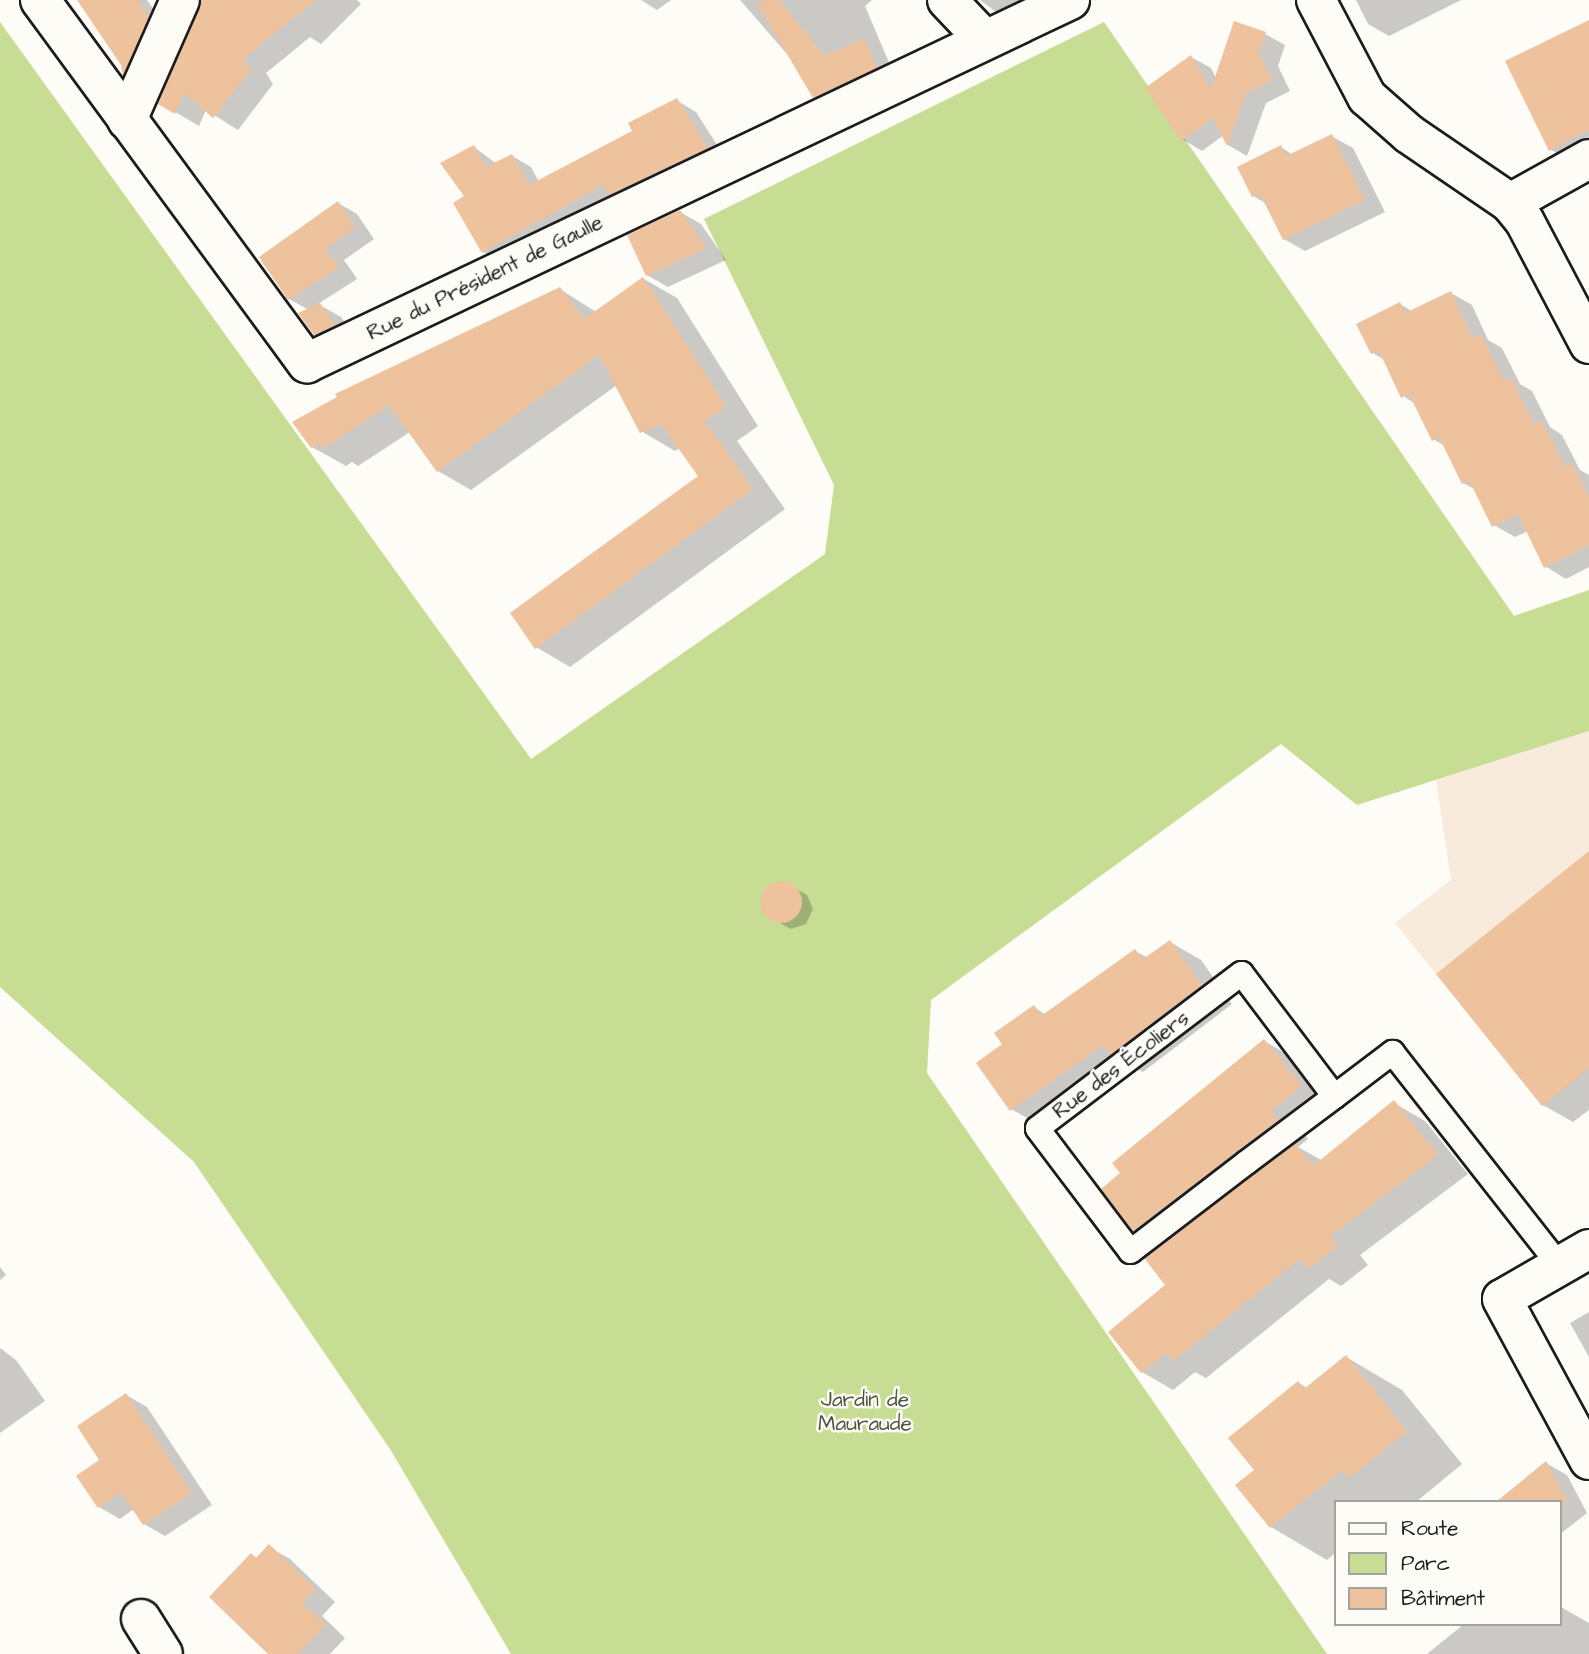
<!DOCTYPE html>
<meta charset="utf-8">
<style>
body{margin:0}
#map{position:relative;width:1589px;height:1654px;overflow:hidden;background:#fdfcf7;font-family:"Architects Daughter",sans-serif}
div>[style]{position:absolute}
.built>*{inset:0;background:#f8ebdc}
.green>*{inset:0;background:#c6dd93}
.shadow>*{inset:0;background:#0003}
.building>*{inset:0;background:#eec29d}
.round{border-radius:50%}
.roads{filter:drop-shadow(2px 0 #1c1c1c) drop-shadow(-2px 0 #1c1c1c) drop-shadow(0 2px #1c1c1c) drop-shadow(0 -2px #1c1c1c)}
.service>*{height:23px;margin:-11.5px;padding:0 11.5px;transform-origin:11.5px;border-radius:11.5px;background:#fdfcf7}
.minor>*{height:38px;margin:-19px;padding:0 19px;transform-origin:19px;border-radius:19px;background:#fdfcf7}
span{translate:-50% -50%;white-space:nowrap;text-align:center;line-height:1.15;-webkit-text-stroke:5px #fdfcf7;paint-order:stroke}
.street-label{font-size:21px;color:#1c1c1c}
.park-label{font-size:21px;color:#4f5640}
.legend{position:absolute;left:1334px;top:1500px;width:228px;height:126px;box-sizing:border-box;background:#fdfcf7;border:2px solid #a3a29f;margin:0;padding:9px 12px;list-style:none;font-size:21px;color:#1c1c1c}
.legend li{display:flex;align-items:center;gap:14px;height:35px}
.legend b{width:35px;border:2px solid #a3a29f}
</style>
<div id="map">
<div class="built">
<div style="clip-path:polygon(1589px 731px,1589px 1068px,1542px 1106px,1395px 923px,1451px 880px,1436px 780px)"></div>
</div>
<div class="green">
<div style="clip-path:polygon(0 22px,531px 759px,825px 554px,834px 485px,704px 219px,1104px 22px,1514px 616px,1589px 590px,1589px 731px,1357px 805px,1281px 744px,931px 1000px,927px 1073px,1327px 1654px,511px 1654px,390px 1449px,194px 1162px,0 987px)"></div>
</div>
<div class="shadow">
<div style="clip-path:polygon(79px 0,147px 0,167px 29px,143px 85px,124px 74px,123px 64px)"></div>
<div style="clip-path:polygon(202px 0,357px 0,361px 4px,321px 44px,310px 37px,266px 73px,273px 84px,238px 130px,206px 110px,199px 126px,160px 103px)"></div>
<div style="clip-path:polygon(641px 0,671px 0,657px 10px)"></div>
<div style="clip-path:polygon(740px 0,872px 0,865px 6px,896px 79px,835px 109px,814px 97px,794px 62px)"></div>
<div style="clip-path:polygon(980px 0,1063px 0,1012px 24px)"></div>
<div style="clip-path:polygon(1356px 0,1461px 0,1389px 36px,1368px 24px)"></div>
<div style="clip-path:polygon(1589px 22px,1589px 153px,1571px 162px,1550px 149px)"></div>
<div style="clip-path:polygon(1265px 34px,1285px 45px,1278px 66px,1290px 91px,1266px 103px,1247px 156px,1228px 145px,1224px 135px,1202px 151px,1182px 139px,1191px 57px,1211px 68px,1216px 78px)"></div>
<div style="clip-path:polygon(676px 100px,696px 112px,726px 159px,503px 263px,483px 252px,467px 196px,474px 147px,497px 164px,512px 156px,531px 167px,539px 182px,635px 132px)"></div>
<div style="clip-path:polygon(1331px 136px,1353px 148px,1385px 212px,1305px 251px,1284px 239px,1267px 204px,1253px 196px,1281px 147px,1293px 155px)"></div>
<div style="clip-path:polygon(338px 203px,357px 214px,374px 239px,344px 260px,357px 279px,318px 304px,341px 317px,355px 337px,336px 346px,315px 334px,309px 310px,289px 299px,261px 261px)"></div>
<div style="clip-path:polygon(680px 212px,701px 224px,726px 260px,668px 287px,647px 275px)"></div>
<div style="clip-path:polygon(644px 279px,677px 298px,758px 426px,737px 441px,785px 509px,570px 667px,536px 647px,700px 477px,680px 448px,675px 451px,641px 431px,617px 385px,471px 490px,438px 471px,410px 432px,358px 466px,352px 462px,346px 466px,312px 447px,560px 289px,596px 312px)"></div>
<div style="clip-path:polygon(1451px 293px,1472px 305px,1488px 340px,1502px 348px,1520px 384px,1532px 391px,1550px 427px,1562px 435px,1580px 470px,1589px 475px,1589px 567px,1566px 579px,1545px 566px,1528px 531px,1515px 537px,1494px 525px,1476px 490px,1463px 483px,1445px 446px,1433px 439px,1416px 404px,1403px 396px,1386px 361px,1373px 353px,1400px 304px,1413px 312px)"></div>
<div style="clip-path:polygon(1589px 854px,1589px 1110px,1573px 1122px,1543px 1105px)"></div>
<div style="clip-path:polygon(784px 882px,807px 895px,813px 909px,806px 924px,791px 929px,767px 916px,761px 903px,768px 888px)"></div>
<div style="clip-path:polygon(1170px 942px,1201px 960px,1232px 1004px,1143px 1072px,1131px 1065px,1043px 1127px,1011px 1109px,1005px 1044px,1034px 1007px,1046px 1015px,1135px 951px,1148px 958px)"></div>
<div style="clip-path:polygon(1264px 1041px,1296px 1059px,1332px 1105px,1301px 1130px,1308px 1139px,1298px 1147px,1323px 1161px,1394px 1103px,1425px 1121px,1468px 1174px,1360px 1255px,1368px 1265px,1341px 1286px,1329px 1279px,1206px 1378px,1195px 1372px,1173px 1390px,1142px 1372px,1168px 1285px,1162px 1246px,1134px 1230px)"></div>
<div style="clip-path:polygon(0 1267px,6px 1275px,0 1280px)"></div>
<div style="clip-path:polygon(1589px 1312px,1589px 1357px,1570px 1323px)"></div>
<div style="clip-path:polygon(0 1348px,16px 1360px,45px 1401px,0 1433px)"></div>
<div style="clip-path:polygon(1346px 1357px,1402px 1390px,1462px 1464px,1416px 1502px,1335px 1502px,1335px 1553px,1327px 1560px,1271px 1527px,1299px 1383px,1307px 1388px)"></div>
<div style="clip-path:polygon(126px 1395px,147px 1407px,212px 1505px,165px 1536px,144px 1524px,134px 1509px,120px 1519px,99px 1507px,102px 1461px)"></div>
<div style="clip-path:polygon(1546px 1463px,1567px 1475px,1587px 1513px,1559px 1535px,1559px 1502px)"></div>
<div style="clip-path:polygon(269px 1547px,290px 1559px,335px 1602px,322px 1616px,345px 1638px,330px 1654px,270px 1654px,251px 1555px,257px 1558px)"></div>
<div style="clip-path:polygon(1559px 1606px,1589px 1623px,1589px 1654px,1427px 1654px,1464px 1624px,1559px 1624px)"></div>
</div>
<div class="building">
<div style="clip-path:polygon(77px 0,137px 0,149px 17px,123px 76px,121px 65px)"></div>
<div style="clip-path:polygon(201px 0,316px 0,243px 59px,251px 70px,213px 118px,184px 93px,175px 114px,158px 104px)"></div>
<div style="clip-path:polygon(764px 0,779px 0,825px 56px,864px 38px,877px 68px,813px 98px,758px 5px)"></div>
<div style="clip-path:polygon(1589px 20px,1589px 130px,1549px 151px,1505px 61px)"></div>
<div style="clip-path:polygon(1234px 21px,1266px 32px,1259px 54px,1272px 80px,1246px 93px,1227px 146px,1213px 118px,1181px 141px,1145px 88px,1191px 55px,1211px 89px)"></div>
<div style="clip-path:polygon(677px 98px,708px 148px,609px 195px,604px 184px,482px 253px,453px 203px,464px 196px,440px 163px,474px 145px,486px 167px,512px 154px,529px 185px,632px 131px,628px 123px)"></div>
<div style="clip-path:polygon(1332px 134px,1365px 200px,1283px 240px,1260px 194px,1252px 197px,1237px 167px,1281px 145px,1286px 156px)"></div>
<div style="clip-path:polygon(338px 201px,355px 227px,325px 249px,339px 268px,288px 300px,259px 257px)"></div>
<div style="clip-path:polygon(680px 210px,706px 248px,646px 276px,627px 235px)"></div>
<div style="clip-path:polygon(643px 277px,726px 406px,705px 421px,753px 489px,535px 649px,510px 613px,698px 476px,661px 424px,640px 433px,599px 355px,437px 472px,389px 405px,324px 448px,320px 443px,311px 448px,292px 422px,337px 397px,335px 394px,560px 287px,584px 319px)"></div>
<div style="clip-path:polygon(1451px 291px,1472px 338px,1481px 334px,1504px 381px,1511px 377px,1534px 424px,1541px 420px,1565px 467px,1572px 463px,1589px 498px,1589px 545px,1544px 568px,1518px 514px,1492px 527px,1469px 480px,1462px 484px,1439px 437px,1432px 441px,1409px 394px,1401px 398px,1379px 351px,1371px 354px,1356px 324px,1400px 302px,1405px 313px)"></div>
<div style="clip-path:polygon(320px 303px,335px 325px,314px 335px,298px 313px)"></div>
<div style="clip-path:polygon(1589px 851px,1589px 1068px,1542px 1106px,1436px 974px)"></div>
<div class="round" style="left:760px;top:881px;width:42px;height:42px"></div>
<div style="clip-path:polygon(1170px 940px,1202px 985px,1110px 1055px,1103px 1045px,1010px 1111px,976px 1063px,1002px 1044px,994px 1033px,1034px 1005px,1041px 1016px,1135px 949px,1143px 959px)"></div>
<div style="clip-path:polygon(1264px 1039px,1302px 1086px,1271px 1111px,1278px 1120px,1133px 1231px,1101px 1189px,1120px 1173px,1112px 1163px)"></div>
<div style="clip-path:polygon(1394px 1100px,1438px 1155px,1330px 1236px,1338px 1246px,1309px 1269px,1300px 1259px,1173px 1361px,1166px 1353px,1141px 1373px,1108px 1332px,1165px 1285px,1144px 1258px,1295px 1143px,1313px 1166px)"></div>
<div style="clip-path:polygon(1346px 1355px,1407px 1431px,1349px 1478px,1342px 1470px,1270px 1528px,1235px 1485px,1254px 1470px,1228px 1438px,1298px 1381px,1304px 1389px)"></div>
<div style="clip-path:polygon(126px 1393px,192px 1493px,143px 1525px,121px 1492px,98px 1508px,76px 1476px,99px 1460px,77px 1426px)"></div>
<div style="clip-path:polygon(1546px 1461px,1568px 1502px,1496px 1502px)"></div>
<div style="clip-path:polygon(269px 1544px,315px 1589px,302px 1603px,326px 1625px,297px 1654px,268px 1654px,209px 1597px,251px 1553px,256px 1558px)"></div>
</div>
<div class="roads">
<div class="service">
<div style="left:1334px;top:1096px;width:154px;rotate:-127.1deg"></div>
<div style="left:1241px;top:973px;width:256px;rotate:142.8deg"></div>
<div style="left:1037px;top:1128px;width:154px;rotate:52.9deg"></div>
<div style="left:1130px;top:1251px;width:146px;rotate:-37.5deg"></div>
<div style="left:1246px;top:1162px;width:110px;rotate:-36.9deg"></div>
<div style="left:1334px;top:1096px;width:73px;rotate:-37.2deg"></div>
<div style="left:1392px;top:1052px;width:271px;rotate:51.9deg"></div>
</div>
<div class="minor">
<div style="left:40px;top:0;width:451px;rotate:53.7deg"></div>
<div style="left:307px;top:363px;width:845px;rotate:-25.44deg"></div>
<div style="left:947px;top:0;width:54px;rotate:46.5deg"></div>
<div style="left:1316px;top:0;width:110px;rotate:62.3deg"></div>
<div style="left:1367px;top:97px;width:56px;rotate:41.4deg"></div>
<div style="left:1409px;top:134px;width:122px;rotate:34.3deg"></div>
<div style="left:1510px;top:203px;width:22px;rotate:51deg"></div>
<div style="left:1524px;top:220px;width:140px;rotate:62.3deg"></div>
<div style="left:127px;top:120px;width:131px;rotate:-66.2deg"></div>
<div style="left:1510px;top:203px;width:90px;rotate:-29.1deg"></div>
<div style="left:1589px;top:1249px;width:100px;rotate:150.1deg"></div>
<div style="left:1502px;top:1299px;width:183px;rotate:61.6deg"></div>
<div style="left:141px;top:1619px;width:41px;rotate:57.8deg"></div>
</div>
</div>
<div class="street-label">
<span style="left:485px;top:278px;rotate:-26deg">Rue du Président de Gaulle</span>
<span style="left:1121px;top:1065px;rotate:-37deg">Rue des Écoliers</span>
</div>
<div class="park-label">
<span style="left:865px;top:1412px">Jardin de<br>Mauraude</span>
</div>
<ul class="legend">
<li><b style="height:9px;background:#fdfcf7"></b>Route</li>
<li><b style="height:19px;background:#c6dd93"></b>Parc</li>
<li><b style="height:19px;background:#eec29d"></b>Bâtiment</li>
</ul>
</div>
